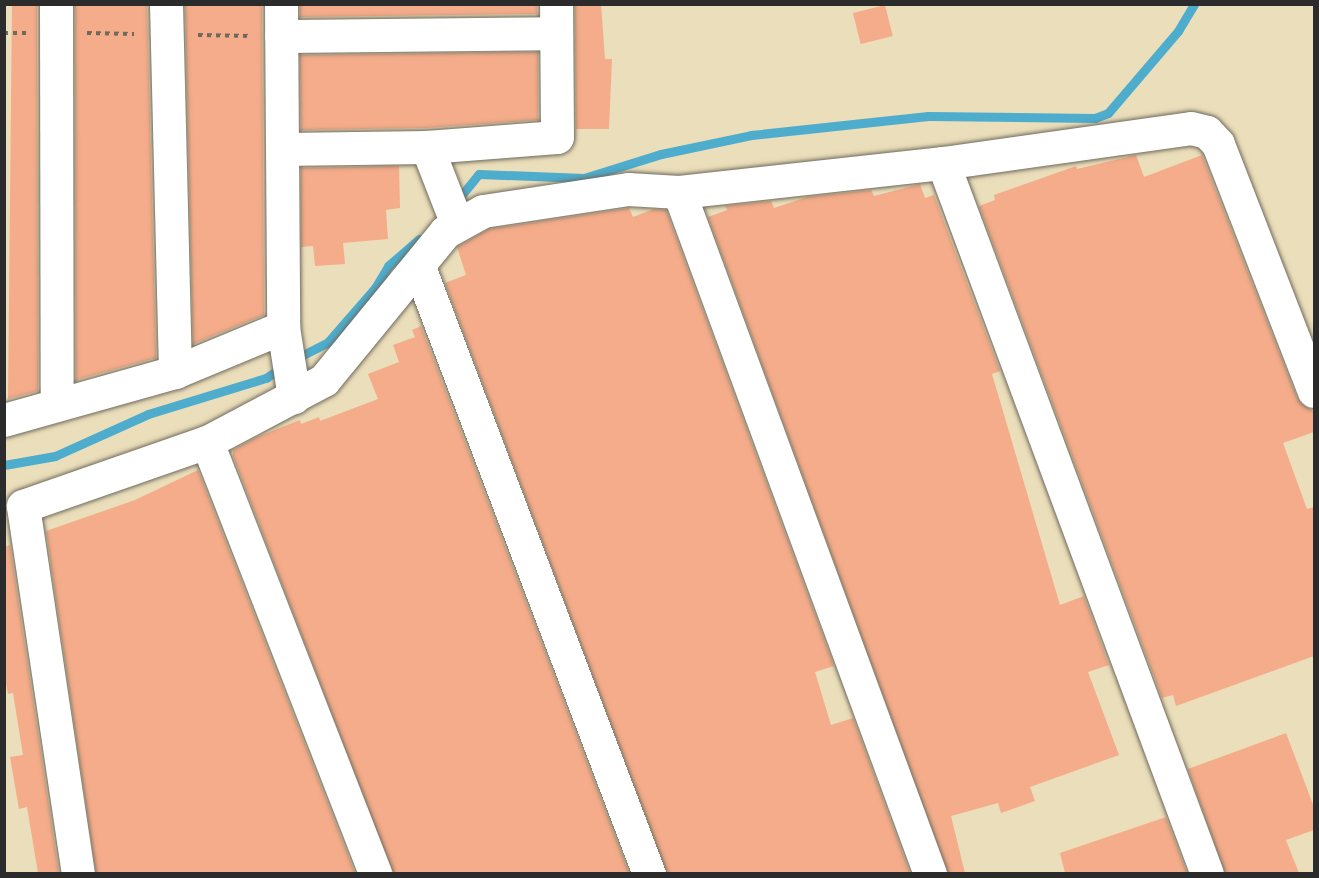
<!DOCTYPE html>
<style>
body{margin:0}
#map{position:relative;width:1319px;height:878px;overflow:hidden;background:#ebdeba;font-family:"EB Garamond",serif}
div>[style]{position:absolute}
.stream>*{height:9px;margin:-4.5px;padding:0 4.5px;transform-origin:4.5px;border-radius:4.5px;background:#4eaccd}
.building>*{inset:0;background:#f4ac8a;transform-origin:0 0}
.path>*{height:4px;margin-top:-2px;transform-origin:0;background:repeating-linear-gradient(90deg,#6e6a5d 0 4.5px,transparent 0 9px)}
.roads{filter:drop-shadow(0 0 2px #6e6a5d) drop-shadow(0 0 2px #6e6a5d)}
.minor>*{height:33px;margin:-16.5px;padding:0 16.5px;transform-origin:16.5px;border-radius:16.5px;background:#fff}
span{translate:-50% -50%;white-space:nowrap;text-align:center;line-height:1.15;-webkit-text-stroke:5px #fcf5e5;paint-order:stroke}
.frame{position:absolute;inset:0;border:6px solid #2b2b2b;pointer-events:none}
</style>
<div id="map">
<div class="stream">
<div style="left:456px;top:202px;width:36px;rotate:-51deg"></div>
<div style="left:479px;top:174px;width:105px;rotate:2.2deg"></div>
<div style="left:584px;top:178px;width:81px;rotate:-17.3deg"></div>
<div style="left:661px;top:154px;width:92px;rotate:-11.9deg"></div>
<div style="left:751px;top:135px;width:178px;rotate:-6.1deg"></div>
<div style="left:928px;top:116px;width:167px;rotate:0.7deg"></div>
<div style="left:1095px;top:118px;width:14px;rotate:-21deg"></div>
<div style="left:1108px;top:113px;width:108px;rotate:-49.5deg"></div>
<div style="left:1178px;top:31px;width:31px;rotate:-59deg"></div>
<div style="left:295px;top:359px;width:37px;rotate:-27deg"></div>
<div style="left:328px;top:342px;width:72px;rotate:-49deg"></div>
<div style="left:375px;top:288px;width:26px;rotate:-59deg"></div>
<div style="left:388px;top:266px;width:41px;rotate:-41.1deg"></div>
<div style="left:4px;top:465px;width:52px;rotate:-10deg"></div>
<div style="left:55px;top:456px;width:102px;rotate:-24.3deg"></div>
<div style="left:148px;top:414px;width:123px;rotate:-17deg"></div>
<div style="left:266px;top:378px;width:21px;rotate:-35deg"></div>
</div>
<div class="building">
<div style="clip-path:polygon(12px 4px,37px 4px,38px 391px,8px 399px)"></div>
<div style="clip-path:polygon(75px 4px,147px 4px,156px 358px,76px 380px)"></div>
<div style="clip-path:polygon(185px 4px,262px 4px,264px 315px,193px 344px)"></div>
<div style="clip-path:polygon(300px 4px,537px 4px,537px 14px,300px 17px)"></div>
<div style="clip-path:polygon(575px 4px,601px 4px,605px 59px,612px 59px,609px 129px,576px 129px)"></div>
<div style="left:885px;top:5px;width:32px;height:33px;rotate:76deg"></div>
<div style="clip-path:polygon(538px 52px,538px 120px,426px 128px,301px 130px,300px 55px)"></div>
<div style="clip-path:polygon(1136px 155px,1144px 177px,1202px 155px,1297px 398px,1314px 412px,1314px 432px,1283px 443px,1307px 509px,1314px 507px,1314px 656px,1176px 706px,1173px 695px,1162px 698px,979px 206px,995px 200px,994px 195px,1076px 166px,1077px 169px)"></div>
<div style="clip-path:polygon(399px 166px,400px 208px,386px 210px,388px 239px,343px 243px,345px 264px,315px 266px,313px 246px,301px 247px,301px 168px)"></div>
<div style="clip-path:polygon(920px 184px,925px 198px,934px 195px,1000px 371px,992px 374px,1060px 605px,1084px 596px,1109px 665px,1088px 672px,1119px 755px,1030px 787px,1035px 801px,1001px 813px,998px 803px,951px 816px,965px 873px,948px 873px,708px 217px,727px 210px,725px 206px,771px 201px,774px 208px,807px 197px,871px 190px,874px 196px)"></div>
<div style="clip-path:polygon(629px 208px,633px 217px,654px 209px,666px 210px,834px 666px,815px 672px,831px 725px,853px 718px,910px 873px,667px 873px,445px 283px,466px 275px,457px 247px,489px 229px)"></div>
<div style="clip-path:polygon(421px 326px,629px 873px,393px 873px,233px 456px,233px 450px,257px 437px,300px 420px,301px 424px,319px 417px,320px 421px,378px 399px,368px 374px,399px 362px,393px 345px,415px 337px,412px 330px)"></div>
<div style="clip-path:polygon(198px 470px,355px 873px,96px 873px,46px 531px,135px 500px)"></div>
<div style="clip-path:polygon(10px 545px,59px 873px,38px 873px,27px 807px,19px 809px,10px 757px,23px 755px,13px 693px,8px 694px,4px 673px,4px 547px)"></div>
<div style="clip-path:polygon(1286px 733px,1314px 807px,1314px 830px,1286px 840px,1299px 873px,1225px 873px,1188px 769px)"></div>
<div style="clip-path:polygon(1166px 817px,1187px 873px,1065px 873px,1060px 853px)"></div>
</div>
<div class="path">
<div style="left:4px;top:33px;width:22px"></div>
<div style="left:87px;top:33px;width:47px;rotate:1.2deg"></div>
<div style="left:198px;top:35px;width:53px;rotate:1.1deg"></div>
</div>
<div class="roads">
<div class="minor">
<div style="left:56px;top:4px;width:400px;rotate:89.9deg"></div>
<div style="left:166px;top:4px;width:368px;rotate:88.6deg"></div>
<div style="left:281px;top:4px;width:323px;rotate:89.6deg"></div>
<div style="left:283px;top:327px;width:71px;rotate:81.1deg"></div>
<div style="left:281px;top:36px;width:275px;rotate:-0.6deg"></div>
<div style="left:427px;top:147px;width:83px;rotate:68.7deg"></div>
<div style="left:283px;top:149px;width:144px;rotate:-0.8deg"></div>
<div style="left:427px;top:147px;width:130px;rotate:-4.4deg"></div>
<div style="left:557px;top:137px;width:133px;rotate:-90.4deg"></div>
<div style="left:943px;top:163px;width:758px;rotate:69.63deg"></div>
<div style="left:679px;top:192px;width:727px;rotate:69.79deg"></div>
<div style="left:419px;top:267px;width:649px;rotate:69.25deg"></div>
<div style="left:4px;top:420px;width:178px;rotate:-15.7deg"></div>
<div style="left:175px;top:372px;width:117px;rotate:-22.6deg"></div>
<div style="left:207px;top:442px;width:464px;rotate:68.7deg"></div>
<div style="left:78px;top:874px;width:372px;rotate:-98.5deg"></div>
<div style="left:23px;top:506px;width:195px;rotate:-19.2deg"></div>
<div style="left:207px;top:442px;width:132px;rotate:-27.9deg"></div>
<div style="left:324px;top:380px;width:191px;rotate:-50.7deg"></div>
<div style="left:445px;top:232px;width:43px;rotate:-28.9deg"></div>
<div style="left:483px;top:211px;width:147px;rotate:-8.6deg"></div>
<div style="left:628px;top:189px;width:51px;rotate:3.4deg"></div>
<div style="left:679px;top:192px;width:266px;rotate:-6.3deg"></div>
<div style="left:943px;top:163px;width:250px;rotate:-8deg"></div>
<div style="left:1191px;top:128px;width:16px;rotate:14deg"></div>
<div style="left:1207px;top:132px;width:16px;rotate:47deg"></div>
<div style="left:1218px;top:144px;width:265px;rotate:68.8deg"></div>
</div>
</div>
<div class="frame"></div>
</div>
